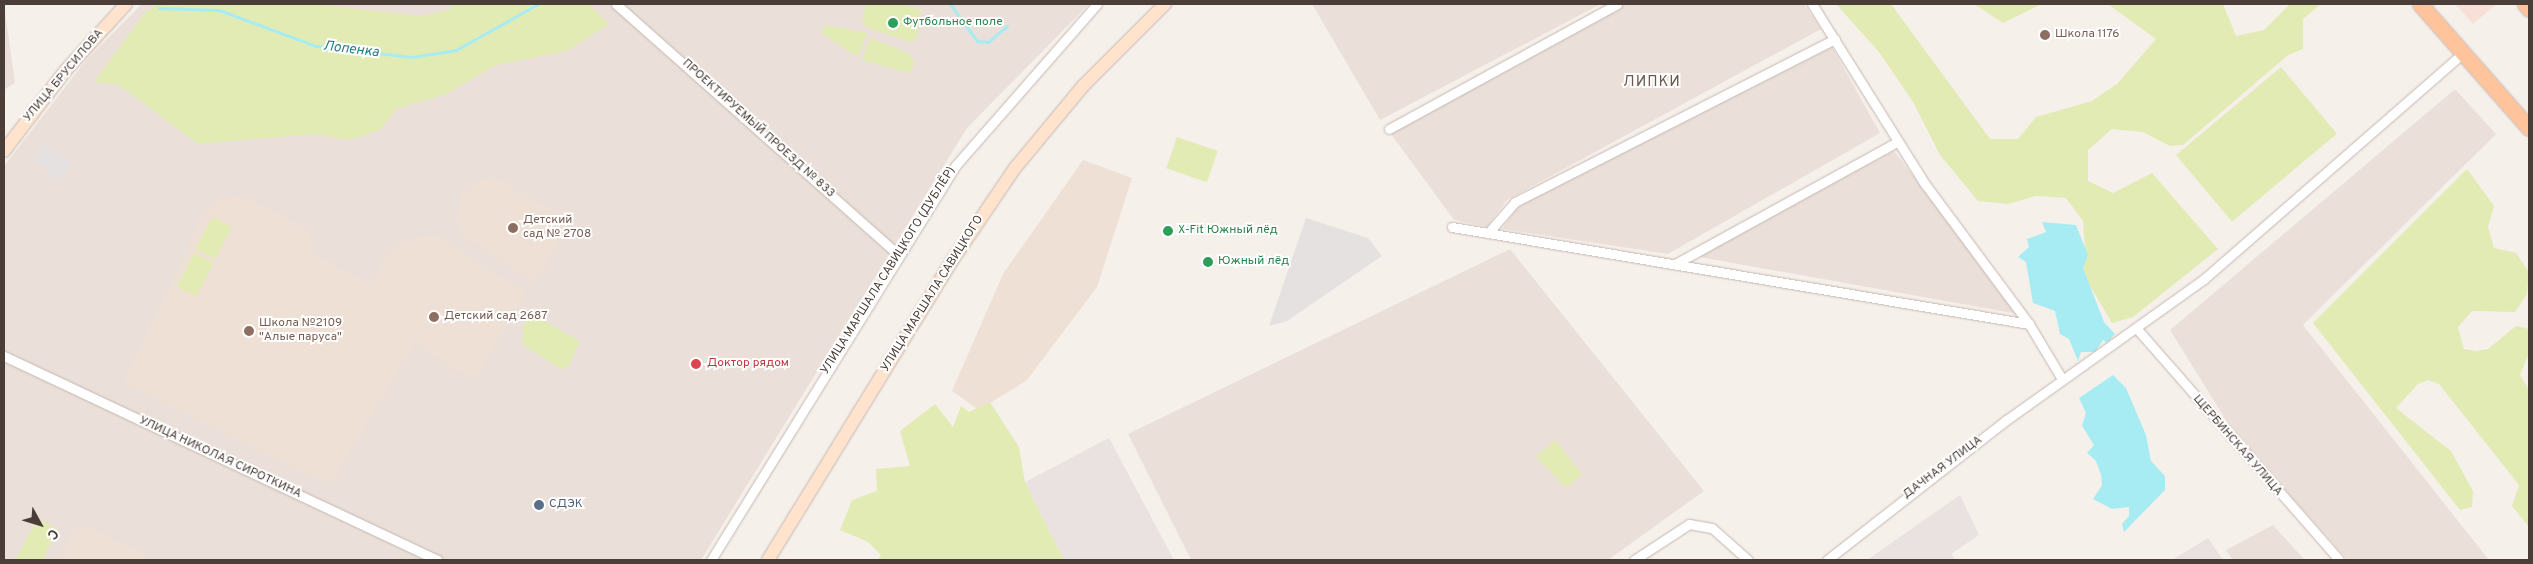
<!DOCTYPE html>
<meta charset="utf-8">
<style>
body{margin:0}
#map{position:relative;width:2533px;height:564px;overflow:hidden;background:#f6f0eb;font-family:Overpass,sans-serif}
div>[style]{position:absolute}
.residential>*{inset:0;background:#eae0d9}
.commercial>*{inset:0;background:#f7e0d7}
.industrial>*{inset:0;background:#e9e2e0}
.education>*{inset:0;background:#efe0d5}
.green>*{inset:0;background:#e3ebb4;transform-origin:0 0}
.parking>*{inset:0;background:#e5e1e0;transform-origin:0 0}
.water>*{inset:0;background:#a7ecf3}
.stream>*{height:3px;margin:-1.5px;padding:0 1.5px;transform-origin:1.5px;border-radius:1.5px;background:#a7ecf3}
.roads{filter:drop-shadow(0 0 1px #c5b7b0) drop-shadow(0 0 1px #c5b7b0)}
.street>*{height:9px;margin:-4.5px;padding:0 4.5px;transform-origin:4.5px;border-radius:4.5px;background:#fff}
.secondary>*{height:12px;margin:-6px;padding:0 6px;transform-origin:6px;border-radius:6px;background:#ffe3cd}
.primary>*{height:15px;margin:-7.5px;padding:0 7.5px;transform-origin:7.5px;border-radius:7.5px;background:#ffc49c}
.dots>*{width:14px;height:14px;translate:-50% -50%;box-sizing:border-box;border:2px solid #fff;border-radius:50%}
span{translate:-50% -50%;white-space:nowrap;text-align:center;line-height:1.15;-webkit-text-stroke:4px #fff;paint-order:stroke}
.leisure-label{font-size:12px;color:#27864d}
.left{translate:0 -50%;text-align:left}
.education-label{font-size:12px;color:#785e54}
.street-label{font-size:12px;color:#4b3e38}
.health-label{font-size:12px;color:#be3a42}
.service-label{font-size:12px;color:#4e5e75}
.water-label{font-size:14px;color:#247e89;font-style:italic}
.quarter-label{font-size:15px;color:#6e584f;letter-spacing:1px}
.frame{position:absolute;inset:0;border:5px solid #4b3e38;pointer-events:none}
.north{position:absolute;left:15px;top:499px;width:50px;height:50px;-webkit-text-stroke:4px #fff;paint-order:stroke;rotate:129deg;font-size:14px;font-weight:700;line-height:20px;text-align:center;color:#4b3e38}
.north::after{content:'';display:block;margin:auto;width:18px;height:22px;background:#4b3e38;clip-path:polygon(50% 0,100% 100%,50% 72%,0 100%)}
</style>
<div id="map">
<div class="residential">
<div style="clip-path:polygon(4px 4px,15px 83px,4px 90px)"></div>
<div style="clip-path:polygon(142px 4px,1089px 4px,967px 128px,701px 560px,4px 560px,4px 166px,87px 59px)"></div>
<div style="clip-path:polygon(1312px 4px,1601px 4px,1380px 120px)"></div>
<div style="clip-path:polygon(1624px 4px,1804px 4px,1821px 29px,1507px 200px,1487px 227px,1454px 220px,1388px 130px)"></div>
<div style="clip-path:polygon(1832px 47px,1880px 133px,1668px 254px,1502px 229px,1519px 205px)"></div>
<div style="clip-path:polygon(2455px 89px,2496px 134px,2303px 325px,2489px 560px,2348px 560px,2234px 433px,2170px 330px)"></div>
<div style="clip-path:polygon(1894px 151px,2018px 314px,1694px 256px)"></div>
<div style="clip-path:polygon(1510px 249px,1704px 491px,1608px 560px,1191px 560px,1128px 434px)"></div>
<div style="clip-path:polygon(2273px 525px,2305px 560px,2233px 560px,2226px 550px)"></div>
</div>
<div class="commercial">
<div style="clip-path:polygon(2455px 4px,2493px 4px,2495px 5px,2473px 24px)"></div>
</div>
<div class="industrial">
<div style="clip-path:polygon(1109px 438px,1174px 560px,1064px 560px,1025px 482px)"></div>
<div style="clip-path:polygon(1960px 495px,1979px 535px,1951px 554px,1956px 560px,1867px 560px)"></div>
<div style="clip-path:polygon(2208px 538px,2223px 560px,2172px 560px)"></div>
</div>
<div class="education">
<div style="clip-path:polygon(1083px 160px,1132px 178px,1097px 287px,1027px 380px,979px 410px,952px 391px,1003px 274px)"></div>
<div style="clip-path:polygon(496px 178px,570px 222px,534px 281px,463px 235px,457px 222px,461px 195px,482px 179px)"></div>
<div style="clip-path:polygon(231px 197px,243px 197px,297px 223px,309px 233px,314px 255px,371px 285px,385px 256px,396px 246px,410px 238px,436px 235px,526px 293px,473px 380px,414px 342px,329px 484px,124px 382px,202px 219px,220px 200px)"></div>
<div style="clip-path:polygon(87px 527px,158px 560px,60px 560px,74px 530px)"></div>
</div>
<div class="green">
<div style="clip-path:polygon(157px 4px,311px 4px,422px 16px,450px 9px,452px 4px,588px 4px,609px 24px,567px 51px,496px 65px,446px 94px,396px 109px,381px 129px,361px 137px,347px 140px,315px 134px,198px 144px,119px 85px,94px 82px,144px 14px)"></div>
<div style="clip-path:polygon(867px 4px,903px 4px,921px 10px,917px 38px,911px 42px,866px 27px,862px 19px)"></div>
<div style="clip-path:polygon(1836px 4px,1891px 4px,1990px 139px,2018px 139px,2036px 117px,2092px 101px,2117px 84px,2156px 39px,2108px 4px,2223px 4px,2236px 36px,2264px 30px,2290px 4px,2321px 4px,2303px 19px,2303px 49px,2288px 55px,2183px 145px,2170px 146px,2143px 132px,2112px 129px,2088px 150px,2088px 181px,2113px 193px,2152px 173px,2218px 249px,2133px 317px,2112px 323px,2077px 264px,2085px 249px,2083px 221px,2066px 198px,2036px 196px,2008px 204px,1978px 201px,1940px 155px,1913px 102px,1879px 52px)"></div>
<div style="clip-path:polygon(1974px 4px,2042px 4px,2003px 23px)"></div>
<div style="clip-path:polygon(825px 25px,867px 33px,858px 57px,822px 34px)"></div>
<div style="clip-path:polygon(870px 38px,908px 53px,915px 63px,909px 73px,862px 60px)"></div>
<div style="left:2281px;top:67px;width:87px;height:137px;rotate:50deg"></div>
<div style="left:1177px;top:137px;width:43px;height:33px;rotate:19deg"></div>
<div style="clip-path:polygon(2467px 169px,2494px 206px,2488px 227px,2494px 248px,2516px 253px,2529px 272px,2527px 294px,2515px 312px,2472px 311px,2458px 327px,2464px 349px,2476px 351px,2488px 349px,2516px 326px,2529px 329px,2529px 353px,2520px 375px,2529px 390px,2529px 527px,2512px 506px,2519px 485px,2439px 384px,2428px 380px,2418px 384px,2396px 408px,2451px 451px,2473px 491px,2472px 507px,2460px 510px,2313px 323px)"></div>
<div style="left:212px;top:217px;width:22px;height:36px;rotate:27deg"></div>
<div style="left:194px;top:253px;width:22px;height:38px;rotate:27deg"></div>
<div style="clip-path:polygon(533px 315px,580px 341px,568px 367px,561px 369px,522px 344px,523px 325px)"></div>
<div style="clip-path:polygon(990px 402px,1019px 447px,1025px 482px,1064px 560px,878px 560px,881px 555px,868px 542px,840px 530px,852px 500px,877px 491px,876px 469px,910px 466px,900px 431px,935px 404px,953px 427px,961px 406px,969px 412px)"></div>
<div style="clip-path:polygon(1555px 440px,1582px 474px,1566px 488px,1536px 457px)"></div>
<div style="clip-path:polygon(38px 518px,57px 529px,43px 560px,15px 560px)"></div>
</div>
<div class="parking">
<div style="left:45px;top:144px;width:34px;height:19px;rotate:37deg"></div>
<div style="clip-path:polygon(1306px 218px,1368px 238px,1382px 256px,1287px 321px,1269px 326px)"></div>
</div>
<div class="water">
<div style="clip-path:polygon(2042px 222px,2076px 225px,2088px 255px,2083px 268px,2104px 322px,2115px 334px,2107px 343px,2103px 340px,2095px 352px,2081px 352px,2078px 361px,2069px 339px,2060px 334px,2055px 311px,2033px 303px,2026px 262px,2018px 257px,2029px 247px,2027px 239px,2046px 232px)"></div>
<div style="clip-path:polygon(2113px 375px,2126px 388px,2146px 435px,2151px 461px,2165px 476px,2165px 490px,2124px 532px,2122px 524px,2129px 516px,2129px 507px,2112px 509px,2093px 499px,2102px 485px,2101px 475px,2096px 461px,2087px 453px,2094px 445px,2082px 426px,2086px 413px,2079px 398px)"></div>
</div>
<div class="stream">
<div style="left:950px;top:4px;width:46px;rotate:53.9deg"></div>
<div style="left:977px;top:41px;width:11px;rotate:5deg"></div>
<div style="left:988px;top:42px;width:25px;rotate:-40deg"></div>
<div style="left:159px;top:8px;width:60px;rotate:1.9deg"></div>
<div style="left:219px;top:10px;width:103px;rotate:20.4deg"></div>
<div style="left:316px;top:46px;width:97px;rotate:6.5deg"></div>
<div style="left:412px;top:57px;width:45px;rotate:-9deg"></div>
<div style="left:456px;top:50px;width:94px;rotate:-29.3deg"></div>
</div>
<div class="roads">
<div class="street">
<div style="left:616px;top:4px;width:377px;rotate:41.6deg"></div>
<div style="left:1812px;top:4px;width:213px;rotate:57.9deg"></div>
<div style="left:1925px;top:184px;width:174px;rotate:53.4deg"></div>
<div style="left:2029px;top:324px;width:64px;rotate:59deg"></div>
<div style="left:1389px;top:129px;width:260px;rotate:-28.7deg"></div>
<div style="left:1452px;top:227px;width:585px;rotate:9.54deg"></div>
<div style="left:1488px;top:233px;width:41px;rotate:-48.9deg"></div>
<div style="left:1515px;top:202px;width:359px;rotate:-27deg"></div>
<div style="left:1675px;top:264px;width:253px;rotate:-28.8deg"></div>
<div style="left:2138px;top:330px;width:305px;rotate:48.8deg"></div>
<div style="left:4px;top:356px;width:479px;rotate:25.2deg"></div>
<div style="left:711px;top:560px;width:465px;rotate:-58.2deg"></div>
<div style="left:956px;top:165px;width:214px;rotate:-48.8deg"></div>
<div style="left:1634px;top:560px;width:66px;rotate:-33.2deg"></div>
<div style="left:1689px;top:524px;width:23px;rotate:10deg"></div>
<div style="left:1712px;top:528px;width:48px;rotate:41.6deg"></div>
<div style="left:1827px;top:560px;width:226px;rotate:-38deg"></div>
<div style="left:2005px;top:421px;width:244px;rotate:-35.5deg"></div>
<div style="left:2204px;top:279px;width:344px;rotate:-41.1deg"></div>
</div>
<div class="secondary">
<div style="left:4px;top:151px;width:102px;rotate:-52.6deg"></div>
<div style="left:66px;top:70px;width:89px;rotate:-47.7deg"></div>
<div style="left:768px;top:560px;width:355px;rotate:-58.4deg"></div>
<div style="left:954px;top:258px;width:109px;rotate:-55.9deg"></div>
<div style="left:1015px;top:168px;width:108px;rotate:-50.3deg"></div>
<div style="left:1084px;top:85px;width:115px;rotate:-45deg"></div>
</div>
<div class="primary">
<div style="left:2420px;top:4px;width:165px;rotate:48.7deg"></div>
<div style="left:2525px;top:4px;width:6px;rotate:51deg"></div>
</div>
</div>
<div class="dots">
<div style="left:893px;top:23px;background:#2e9e5b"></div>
<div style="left:2045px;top:35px;background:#8d6e63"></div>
<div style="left:513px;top:228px;background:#8d6e63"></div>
<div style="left:1168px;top:231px;background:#2e9e5b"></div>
<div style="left:1208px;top:262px;background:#2e9e5b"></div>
<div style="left:434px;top:317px;background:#8d6e63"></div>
<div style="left:249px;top:331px;background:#8d6e63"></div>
<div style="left:696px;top:364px;background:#e0444e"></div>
<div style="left:539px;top:505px;background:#5c6f8a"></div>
</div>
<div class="leisure-label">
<span class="left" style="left:903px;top:23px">Футбольное поле</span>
<span class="left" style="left:1178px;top:231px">X-Fit Южный лёд</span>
<span class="left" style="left:1218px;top:262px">Южный лёд</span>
</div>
<div class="education-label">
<span class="left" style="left:2055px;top:35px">Школа 1176</span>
<span class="left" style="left:523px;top:228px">Детский<br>сад № 2708</span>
<span class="left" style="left:444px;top:317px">Детский сад 2687</span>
<span class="left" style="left:259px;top:331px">Школа №2109<br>"Алые паруса"</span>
</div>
<div class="street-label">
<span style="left:64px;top:76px;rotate:-50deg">УЛИЦА БРУСИЛОВА</span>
<span style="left:758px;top:129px;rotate:42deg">ПРОЕКТИРУЕМЫЙ ПРОЕЗД № 833</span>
<span style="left:889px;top:271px;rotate:-58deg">УЛИЦА МАРШАЛА САВИЦКОГО (ДУБЛЁР)</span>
<span style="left:933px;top:294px;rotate:-58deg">УЛИЦА МАРШАЛА САВИЦКОГО</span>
<span style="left:2237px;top:446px;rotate:49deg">ЩЕРБИНСКАЯ УЛИЦА</span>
<span style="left:220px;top:458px;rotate:25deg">УЛИЦА НИКОЛАЯ СИРОТКИНА</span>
<span style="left:1943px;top:468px;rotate:-37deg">ДАЧНАЯ УЛИЦА</span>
</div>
<div class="health-label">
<span class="left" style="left:707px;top:364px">Доктор рядом</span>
</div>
<div class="service-label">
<span class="left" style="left:549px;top:505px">СДЭК</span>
</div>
<div class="water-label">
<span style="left:351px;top:50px;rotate:7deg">Лопенка</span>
</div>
<div class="quarter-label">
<span style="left:1652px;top:83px">ЛИПКИ</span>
</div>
<div class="frame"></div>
<div class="north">С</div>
</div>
